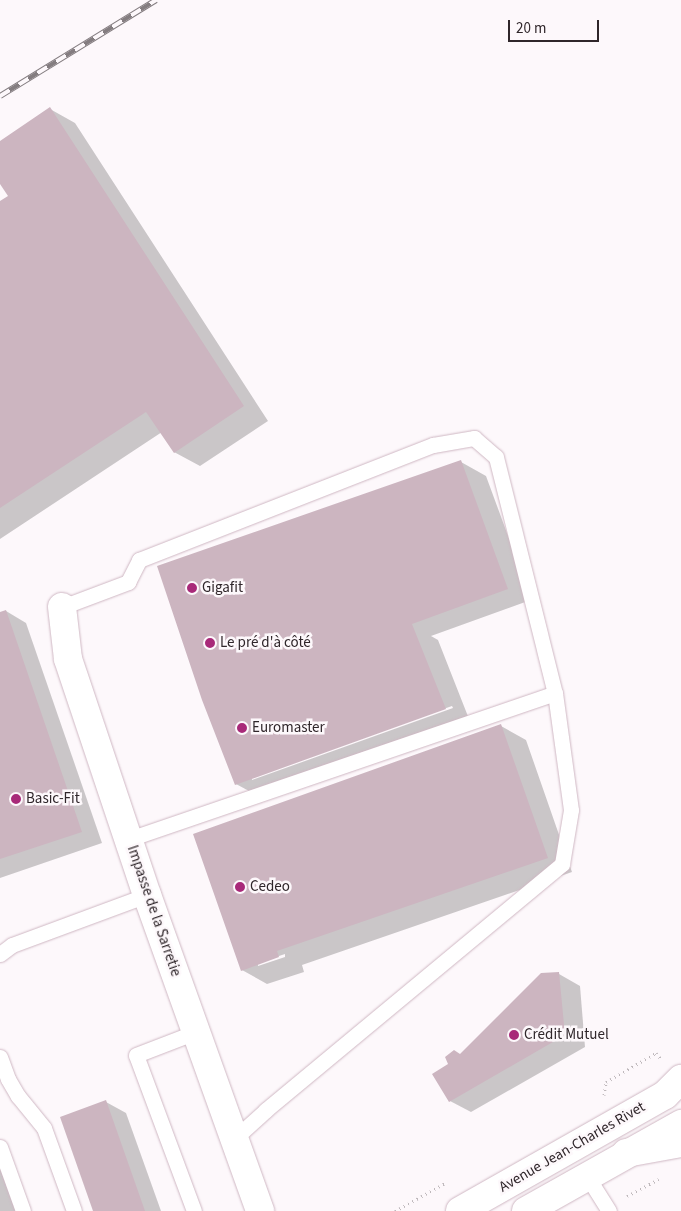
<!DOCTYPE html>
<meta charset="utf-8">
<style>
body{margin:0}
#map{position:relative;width:681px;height:1211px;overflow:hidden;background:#fdf8fb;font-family:"Source Sans 3",sans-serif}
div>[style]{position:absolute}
.shadow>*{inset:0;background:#0003}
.building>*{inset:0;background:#ccb5c0}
.path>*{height:3px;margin-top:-1.5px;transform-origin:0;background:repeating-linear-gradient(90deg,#bfb9bc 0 1px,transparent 0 5px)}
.roads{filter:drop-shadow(0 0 1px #cfb7c3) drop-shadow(0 0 1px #cfb7c3)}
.lane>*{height:15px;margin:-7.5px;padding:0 7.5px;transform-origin:7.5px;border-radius:7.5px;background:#fff}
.street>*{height:28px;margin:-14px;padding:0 14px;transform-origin:14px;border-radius:14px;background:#fff}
.primary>*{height:28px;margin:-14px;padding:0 14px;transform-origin:14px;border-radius:14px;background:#fff}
.highway>*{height:28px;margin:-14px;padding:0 14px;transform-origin:14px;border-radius:14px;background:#fff}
.rail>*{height:5.5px;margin-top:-2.75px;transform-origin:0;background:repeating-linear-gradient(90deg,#fdf8fb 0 11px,#847d80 0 22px);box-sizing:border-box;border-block:1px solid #847d80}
.dots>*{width:14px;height:14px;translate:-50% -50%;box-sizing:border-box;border:2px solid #fdf8fb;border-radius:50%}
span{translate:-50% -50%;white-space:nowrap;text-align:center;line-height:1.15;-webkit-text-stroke:5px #fdf8fb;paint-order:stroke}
.poi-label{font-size:15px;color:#2f262a}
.left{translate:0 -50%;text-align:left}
.street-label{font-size:15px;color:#2f262a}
.scale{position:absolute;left:508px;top:20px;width:91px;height:22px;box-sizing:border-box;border:2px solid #2f262a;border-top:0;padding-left:6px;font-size:15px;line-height:18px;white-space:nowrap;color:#2f262a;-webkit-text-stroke:4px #fdf8fb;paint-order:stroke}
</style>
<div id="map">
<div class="shadow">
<div style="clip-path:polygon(50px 109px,75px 123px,268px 421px,200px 466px,174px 452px,162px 432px,0 539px,0 202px,9px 196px,0 181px,0 142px)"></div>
<div style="clip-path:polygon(evenodd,461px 462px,486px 476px,528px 590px,528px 601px,431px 636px,438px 640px,471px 724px,262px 798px,236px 784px,461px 462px,452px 706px,453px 708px,252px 780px,252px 777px,452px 706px)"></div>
<div style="clip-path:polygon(6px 611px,26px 623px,102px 843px,0 878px,0 613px)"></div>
<div style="clip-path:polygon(evenodd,501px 726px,526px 740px,572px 872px,302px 965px,304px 972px,267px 984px,242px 970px,501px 726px,285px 954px,285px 957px,258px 966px,258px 963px,285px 954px)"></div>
<div style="clip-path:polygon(559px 974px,580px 986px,585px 1047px,471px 1112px,450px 1101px,450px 1064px)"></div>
<div style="clip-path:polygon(106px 1102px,126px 1113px,161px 1211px,94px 1211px)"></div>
<div style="clip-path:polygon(0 1147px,22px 1211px,0 1211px)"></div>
</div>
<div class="building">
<div style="clip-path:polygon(50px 107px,244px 406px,174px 453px,146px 412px,0 508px,0 201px,8px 196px,0 184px,0 141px)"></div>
<div style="clip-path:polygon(461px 460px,508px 589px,412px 624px,446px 709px,235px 785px,202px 700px,157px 566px)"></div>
<div style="clip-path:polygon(6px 610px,82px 832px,0 859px,0 612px)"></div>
<div style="clip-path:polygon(501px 724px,548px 858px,277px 951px,279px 957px,241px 971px,193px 834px)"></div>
<div style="clip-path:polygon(559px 972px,565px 1035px,449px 1102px,432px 1074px,448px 1064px,445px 1057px,454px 1050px,460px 1054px,541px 973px)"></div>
<div style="clip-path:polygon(106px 1100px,145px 1211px,93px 1211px,60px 1117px)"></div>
</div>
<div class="path">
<div style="left:604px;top:1095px;width:13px;rotate:-81deg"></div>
<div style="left:606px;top:1082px;width:58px;rotate:-30.1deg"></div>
<div style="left:656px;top:1053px;width:8px;rotate:50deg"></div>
<div style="left:627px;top:1196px;width:36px;rotate:-28deg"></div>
<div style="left:395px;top:1211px;width:57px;rotate:-29.2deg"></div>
</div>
<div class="roads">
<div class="lane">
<div style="left:62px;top:607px;width:71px;rotate:-20.7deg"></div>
<div style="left:128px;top:582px;width:25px;rotate:-63deg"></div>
<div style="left:139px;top:560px;width:316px;rotate:-21.4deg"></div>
<div style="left:433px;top:445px;width:42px;rotate:-9.7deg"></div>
<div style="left:474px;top:438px;width:29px;rotate:41deg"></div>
<div style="left:496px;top:457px;width:243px;rotate:76deg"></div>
<div style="left:555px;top:693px;width:118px;rotate:82.2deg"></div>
<div style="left:571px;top:810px;width:55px;rotate:99.5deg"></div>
<div style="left:562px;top:864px;width:385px;rotate:140.3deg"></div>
<div style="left:266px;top:1110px;width:43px;rotate:137.8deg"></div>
<div style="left:129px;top:839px;width:450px;rotate:-18.9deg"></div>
<div style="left:0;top:954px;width:15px;rotate:-37deg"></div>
<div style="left:12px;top:945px;width:144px;rotate:-20.3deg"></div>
<div style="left:0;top:1057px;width:23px;rotate:70deg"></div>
<div style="left:8px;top:1079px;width:20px;rotate:60deg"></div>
<div style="left:18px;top:1096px;width:41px;rotate:50.9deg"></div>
<div style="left:44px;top:1128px;width:88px;rotate:70.1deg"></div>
<div style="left:0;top:1147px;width:68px;rotate:70.2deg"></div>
<div style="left:587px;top:1176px;width:41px;rotate:57.8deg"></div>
<div style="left:194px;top:1211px;width:166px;rotate:-110.4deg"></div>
<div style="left:136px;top:1055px;width:64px;rotate:-21deg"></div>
</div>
<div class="street">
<div style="left:62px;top:607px;width:52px;rotate:83.4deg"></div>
<div style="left:68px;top:659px;width:249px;rotate:71.5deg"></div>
<div style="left:147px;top:895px;width:336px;rotate:70.3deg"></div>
</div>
<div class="primary">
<div style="left:460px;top:1211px;width:236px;rotate:-29.5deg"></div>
<div style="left:665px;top:1095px;width:23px;rotate:-45deg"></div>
<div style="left:526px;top:1211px;width:178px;rotate:-29.3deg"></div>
</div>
<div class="highway">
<div style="left:626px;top:1153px;width:56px;rotate:-10.3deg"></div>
</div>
</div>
<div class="rail">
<div style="left:0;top:96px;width:183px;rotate:-31.6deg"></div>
</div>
<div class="dots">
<div style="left:192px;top:588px;background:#a82979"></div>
<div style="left:210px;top:643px;background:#a82979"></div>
<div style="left:242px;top:728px;background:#a82979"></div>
<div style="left:16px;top:799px;background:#a82979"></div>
<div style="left:240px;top:887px;background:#a82979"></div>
<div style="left:514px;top:1035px;background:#a82979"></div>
</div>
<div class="poi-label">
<span class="left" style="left:202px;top:588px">Gigafit</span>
<span class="left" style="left:220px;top:643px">Le pré d'à côté</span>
<span class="left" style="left:252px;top:728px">Euromaster</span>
<span class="left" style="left:26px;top:799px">Basic-Fit</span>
<span class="left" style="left:250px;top:887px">Cedeo</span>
<span class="left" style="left:524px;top:1035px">Crédit Mutuel</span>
</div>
<div class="street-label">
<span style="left:154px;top:911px;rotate:71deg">Impasse de la Sarretie</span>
<span style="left:572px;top:1147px;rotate:-30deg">Avenue Jean-Charles Rivet</span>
</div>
<div class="scale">20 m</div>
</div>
